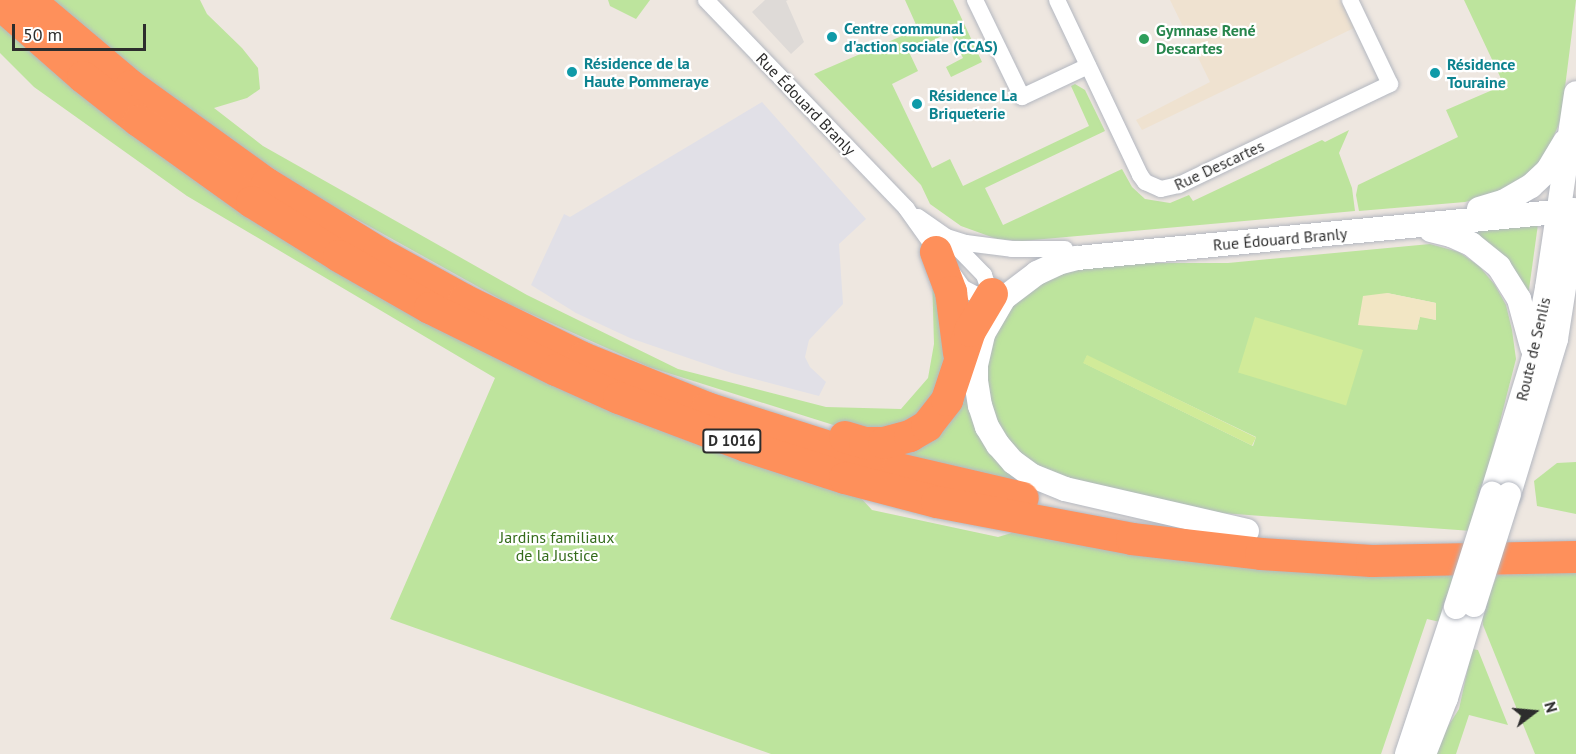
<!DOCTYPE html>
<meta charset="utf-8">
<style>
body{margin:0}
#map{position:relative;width:1576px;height:754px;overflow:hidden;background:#eee7e0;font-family:"PT Sans",sans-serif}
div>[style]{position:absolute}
.industrial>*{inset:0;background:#e1e0e7}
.education>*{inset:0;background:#efe2d0}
.green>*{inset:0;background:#bde49d}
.sand>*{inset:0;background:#f2e6c4}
.pitch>*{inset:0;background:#d1eb99;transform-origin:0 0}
.plaza>*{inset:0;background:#dedad7}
.roads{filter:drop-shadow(0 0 2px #b3b7c0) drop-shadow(0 0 2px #b3b7c0)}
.street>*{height:16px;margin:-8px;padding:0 8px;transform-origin:8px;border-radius:8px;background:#fff}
.secondary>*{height:24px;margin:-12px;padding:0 12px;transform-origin:12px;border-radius:12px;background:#fff}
.highway>*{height:32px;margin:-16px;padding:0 16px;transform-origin:16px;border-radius:16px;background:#fe905b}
.bridges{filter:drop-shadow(0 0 2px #b3b7c0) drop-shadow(0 0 2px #b3b7c0)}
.secondary-bridge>*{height:24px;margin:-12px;padding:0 12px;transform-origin:12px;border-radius:12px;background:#fff}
.dots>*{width:16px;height:16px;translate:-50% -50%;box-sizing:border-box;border:3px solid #fff;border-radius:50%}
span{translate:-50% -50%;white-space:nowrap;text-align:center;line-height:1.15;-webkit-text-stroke:4.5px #fff;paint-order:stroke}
.shield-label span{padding:2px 4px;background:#fff;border:2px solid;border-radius:4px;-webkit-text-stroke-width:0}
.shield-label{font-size:15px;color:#2d2d2d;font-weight:700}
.culture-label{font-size:16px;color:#0d838f;font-weight:700}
.left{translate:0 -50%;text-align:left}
.leisure-label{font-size:16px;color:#27864d;font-weight:700}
.street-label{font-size:16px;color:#2d2d2d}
.park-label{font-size:16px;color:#346c1b}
.north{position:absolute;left:1504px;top:682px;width:60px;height:60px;-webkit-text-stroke:4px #fff;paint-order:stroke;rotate:74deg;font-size:16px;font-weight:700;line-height:24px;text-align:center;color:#2d2d2d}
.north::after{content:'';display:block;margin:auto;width:21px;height:27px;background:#2d2d2d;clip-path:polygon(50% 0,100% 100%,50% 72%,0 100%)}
.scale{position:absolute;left:12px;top:24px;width:134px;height:27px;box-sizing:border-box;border:3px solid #2d2d2d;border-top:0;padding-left:8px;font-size:18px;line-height:21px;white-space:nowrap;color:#2d2d2d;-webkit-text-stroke:4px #fff;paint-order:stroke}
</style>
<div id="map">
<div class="industrial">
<div style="clip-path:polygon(762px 102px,866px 219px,839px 244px,843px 304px,809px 340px,805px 357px,810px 367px,826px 382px,819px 396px,732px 373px,630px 338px,576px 313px,531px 285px,564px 214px,570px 217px)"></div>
</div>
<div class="education">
<div style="clip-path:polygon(1170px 0,1340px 0,1354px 28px,1142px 130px,1136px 120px,1210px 82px)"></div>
</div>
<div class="green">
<div style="clip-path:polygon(45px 0,200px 0,207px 14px,242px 48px,258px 68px,260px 89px,247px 98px,214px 108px,263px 146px,527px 295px,678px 369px,826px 407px,901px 409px,928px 378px,934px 344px,932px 273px,949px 380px,922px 419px,862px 434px,649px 367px,511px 305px,313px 195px,209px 126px,110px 55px)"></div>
<div style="clip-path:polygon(608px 0,650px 0,636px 19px,610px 6px)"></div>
<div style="clip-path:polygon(905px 0,953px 0,982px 62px,951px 77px,946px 67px,963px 58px,950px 32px,909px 52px,918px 71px,892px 84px,932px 168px,950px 159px,963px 186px,1089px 126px,1071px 86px,1075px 84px,1085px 90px,1105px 131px,985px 188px,1003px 225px,1122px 169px,1132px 187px,1145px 199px,1170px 203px,1189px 195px,1193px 201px,1322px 140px,1325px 142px,1349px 130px,1339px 153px,1352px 188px,1355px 211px,1022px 241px,997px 239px,961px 226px,930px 204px,921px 185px,814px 74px,918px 29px)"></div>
<div style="clip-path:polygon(1464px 0,1576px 0,1561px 119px,1548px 150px,1538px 164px,1515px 185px,1485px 197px,1465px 202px,1359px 211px,1356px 195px,1358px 185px,1458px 137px,1446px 110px,1504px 85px)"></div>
<div style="clip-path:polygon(0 18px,40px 55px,860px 497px,872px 510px,998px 537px,1021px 530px,1456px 570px,1440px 622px,1427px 619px,1381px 754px,771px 754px,390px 619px,495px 378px,187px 196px,34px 87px,0 53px)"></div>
<div style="clip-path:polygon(1538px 224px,1527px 304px,1455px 231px)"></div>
<div style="clip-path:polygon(evenodd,1430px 244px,1459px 252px,1479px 266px,1495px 285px,1506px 305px,1512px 330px,1516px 359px,1472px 531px,1221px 513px,1047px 474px,1006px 442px,987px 410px,983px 379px,1001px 314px,1056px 269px,1124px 263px,1228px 263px,1430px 244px,1387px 293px,1436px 303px,1436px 320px,1420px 316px,1417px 330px,1387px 293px,1430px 244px,1087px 356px,1256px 437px,1253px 446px,1084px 363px,1087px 356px)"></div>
<div style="clip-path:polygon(968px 391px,1040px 489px,887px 450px)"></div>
<div style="clip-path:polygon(1576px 462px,1576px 514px,1537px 506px,1534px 481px,1557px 463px)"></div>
<div style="clip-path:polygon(1576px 572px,1576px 754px,1535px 754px,1483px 625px,1482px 614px,1497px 575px)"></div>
<div style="clip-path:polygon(1472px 649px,1478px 650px,1508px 725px,1469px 715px,1456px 754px,1436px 754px,1445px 731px,1459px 709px)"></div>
</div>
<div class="sand">
<div style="clip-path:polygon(1387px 293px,1436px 303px,1436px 320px,1420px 317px,1417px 330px,1358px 325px,1363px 296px)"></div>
</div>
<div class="pitch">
<div style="left:1255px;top:317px;width:113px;height:58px;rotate:17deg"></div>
<div style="left:1087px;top:355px;width:188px;height:9px;rotate:26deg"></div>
</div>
<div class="plaza">
<div style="clip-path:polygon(765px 0,788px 0,786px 1px,804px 42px,791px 54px,752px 12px)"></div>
</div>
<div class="roads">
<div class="street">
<div style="left:706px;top:0;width:289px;rotate:46.1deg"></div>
<div style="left:906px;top:208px;width:98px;rotate:54.5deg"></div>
<div style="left:963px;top:288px;width:16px;rotate:27deg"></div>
<div style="left:977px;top:295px;width:19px;rotate:-6deg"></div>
<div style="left:975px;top:0;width:108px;rotate:64.1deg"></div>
<div style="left:1022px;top:97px;width:73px;rotate:-25.2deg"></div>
<div style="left:1057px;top:0;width:194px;rotate:64.6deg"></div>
<div style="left:1140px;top:175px;width:9px;rotate:54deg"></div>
<div style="left:1145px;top:182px;width:17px;rotate:24deg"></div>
<div style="left:1161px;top:189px;width:18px;rotate:-13deg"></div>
<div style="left:1179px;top:185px;width:234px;rotate:-25.6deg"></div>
<div style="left:1390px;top:84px;width:93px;rotate:-115.5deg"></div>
<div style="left:918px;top:217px;width:35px;rotate:35deg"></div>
<div style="left:947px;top:237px;width:20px;rotate:18deg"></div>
<div style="left:966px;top:243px;width:46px;rotate:7.4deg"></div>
<div style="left:1012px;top:249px;width:53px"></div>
<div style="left:950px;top:240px;width:49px;rotate:45.8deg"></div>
<div style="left:984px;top:275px;width:28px;rotate:71deg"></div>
</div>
<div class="secondary">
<div style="left:1479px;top:209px;width:27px;rotate:-17deg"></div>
<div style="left:1505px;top:201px;width:30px;rotate:-30deg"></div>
<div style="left:1531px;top:186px;width:23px;rotate:-43deg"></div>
<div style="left:1548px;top:170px;width:33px;rotate:-59deg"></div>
<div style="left:1431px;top:230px;width:21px;rotate:14deg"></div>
<div style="left:1451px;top:235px;width:22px;rotate:24deg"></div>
<div style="left:1471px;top:244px;width:36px;rotate:39deg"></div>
<div style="left:1499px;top:267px;width:38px;rotate:58deg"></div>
<div style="left:1519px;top:299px;width:50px;rotate:74.8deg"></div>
<div style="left:1492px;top:494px;width:139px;rotate:-72.9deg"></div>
<div style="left:1533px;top:361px;width:74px;rotate:-79.1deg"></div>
<div style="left:1547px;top:288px;width:197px;rotate:-81.5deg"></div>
<div style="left:1509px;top:494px;width:162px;rotate:-73.1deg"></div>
<div style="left:1556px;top:339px;width:129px;rotate:-81.1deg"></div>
<div style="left:1247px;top:531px;width:187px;rotate:-167deg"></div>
<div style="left:1065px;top:489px;width:37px;rotate:-158deg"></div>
<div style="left:1031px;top:475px;width:22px;rotate:-144deg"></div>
<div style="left:1013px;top:462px;width:23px;rotate:-131deg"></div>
<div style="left:998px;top:445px;width:21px;rotate:-121deg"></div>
<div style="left:987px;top:427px;width:22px;rotate:-108deg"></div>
<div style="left:980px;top:406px;width:24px;rotate:-99deg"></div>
<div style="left:976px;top:382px;width:17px;rotate:-90deg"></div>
<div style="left:976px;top:365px;width:32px;rotate:-77deg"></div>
<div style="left:983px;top:334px;width:42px;rotate:-59.7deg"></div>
<div style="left:1004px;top:298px;width:41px;rotate:-37.1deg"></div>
<div style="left:1037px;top:273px;width:23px;rotate:-25deg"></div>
<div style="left:1058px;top:263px;width:20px;rotate:-15deg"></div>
<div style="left:1077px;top:258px;width:501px;rotate:-5.49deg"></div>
<div style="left:1407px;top:754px;width:155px;rotate:-71.6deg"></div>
<div style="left:1424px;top:754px;width:60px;rotate:-68.6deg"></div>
<div style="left:1446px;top:698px;width:97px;rotate:-73.2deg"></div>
</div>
<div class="highway">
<div style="left:29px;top:0;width:133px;rotate:40.1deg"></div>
<div style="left:131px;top:86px;width:168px;rotate:35.8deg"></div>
<div style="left:267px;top:184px;width:132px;rotate:31.6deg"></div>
<div style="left:379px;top:253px;width:97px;rotate:28.9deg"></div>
<div style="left:464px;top:300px;width:132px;rotate:26deg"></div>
<div style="left:583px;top:358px;width:134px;rotate:22deg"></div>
<div style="left:707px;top:408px;width:201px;rotate:17.7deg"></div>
<div style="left:898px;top:469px;width:128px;rotate:13.1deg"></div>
<div style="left:0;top:4px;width:111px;rotate:41.3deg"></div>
<div style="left:83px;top:77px;width:71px;rotate:38.2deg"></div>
<div style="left:139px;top:121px;width:139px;rotate:35.6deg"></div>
<div style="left:252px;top:202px;width:102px;rotate:31.8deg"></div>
<div style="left:339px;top:256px;width:105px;rotate:29.7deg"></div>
<div style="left:430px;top:308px;width:140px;rotate:26.2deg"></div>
<div style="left:556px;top:370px;width:69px;rotate:24deg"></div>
<div style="left:619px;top:398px;width:136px;rotate:20.7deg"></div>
<div style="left:746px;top:446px;width:104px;rotate:17.9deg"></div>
<div style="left:845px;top:478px;width:95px;rotate:14.6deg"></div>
<div style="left:937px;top:502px;width:198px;rotate:10.7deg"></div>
<div style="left:1132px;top:539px;width:130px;rotate:6.6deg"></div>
<div style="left:1261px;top:554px;width:111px;rotate:3.6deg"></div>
<div style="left:1372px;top:561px;width:204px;rotate:-1.1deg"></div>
<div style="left:936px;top:252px;width:43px;rotate:69.4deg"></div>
<div style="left:951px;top:292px;width:62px;rotate:82.5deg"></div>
<div style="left:845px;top:437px;width:21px;rotate:17deg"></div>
<div style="left:865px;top:443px;width:19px"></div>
<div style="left:884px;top:443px;width:27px;rotate:-15deg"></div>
<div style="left:910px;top:436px;width:20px;rotate:-30deg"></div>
<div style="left:927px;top:426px;width:33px;rotate:-52deg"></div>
<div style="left:947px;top:400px;width:73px;rotate:-71.6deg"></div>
<div style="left:970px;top:331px;width:43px;rotate:-59.3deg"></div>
</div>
</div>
<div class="bridges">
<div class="secondary-bridge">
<div style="left:1474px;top:605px;width:116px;rotate:-72.5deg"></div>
<div style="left:1456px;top:607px;width:119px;rotate:-72.3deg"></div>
</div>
</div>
<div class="dots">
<div style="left:832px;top:37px;background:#0f9aa8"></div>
<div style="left:1144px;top:39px;background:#2e9e5b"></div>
<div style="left:572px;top:72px;background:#0f9aa8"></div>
<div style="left:1435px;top:73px;background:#0f9aa8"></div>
<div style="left:917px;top:104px;background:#0f9aa8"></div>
</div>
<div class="shield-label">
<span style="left:732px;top:441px">D 1016</span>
</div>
<div class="culture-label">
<span class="left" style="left:844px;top:37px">Centre communal<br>d'action sociale (CCAS)</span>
<span class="left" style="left:584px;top:72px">Résidence de la<br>Haute Pommeraye</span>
<span class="left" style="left:1447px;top:73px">Résidence<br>Touraine</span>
<span class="left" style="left:929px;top:104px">Résidence La<br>Briqueterie</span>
</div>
<div class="leisure-label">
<span class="left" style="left:1156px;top:39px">Gymnase René<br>Descartes</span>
</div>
<div class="street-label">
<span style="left:806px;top:104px;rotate:46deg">Rue Édouard Branly</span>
<span style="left:1219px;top:165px;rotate:-25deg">Rue Descartes</span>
<span style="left:1280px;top:239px;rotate:-5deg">Rue Édouard Branly</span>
<span style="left:1533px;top:349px;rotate:-77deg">Route de Senlis</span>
</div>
<div class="park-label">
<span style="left:557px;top:546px">Jardins familiaux<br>de la Justice</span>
</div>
<div class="north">N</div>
<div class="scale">50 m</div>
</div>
